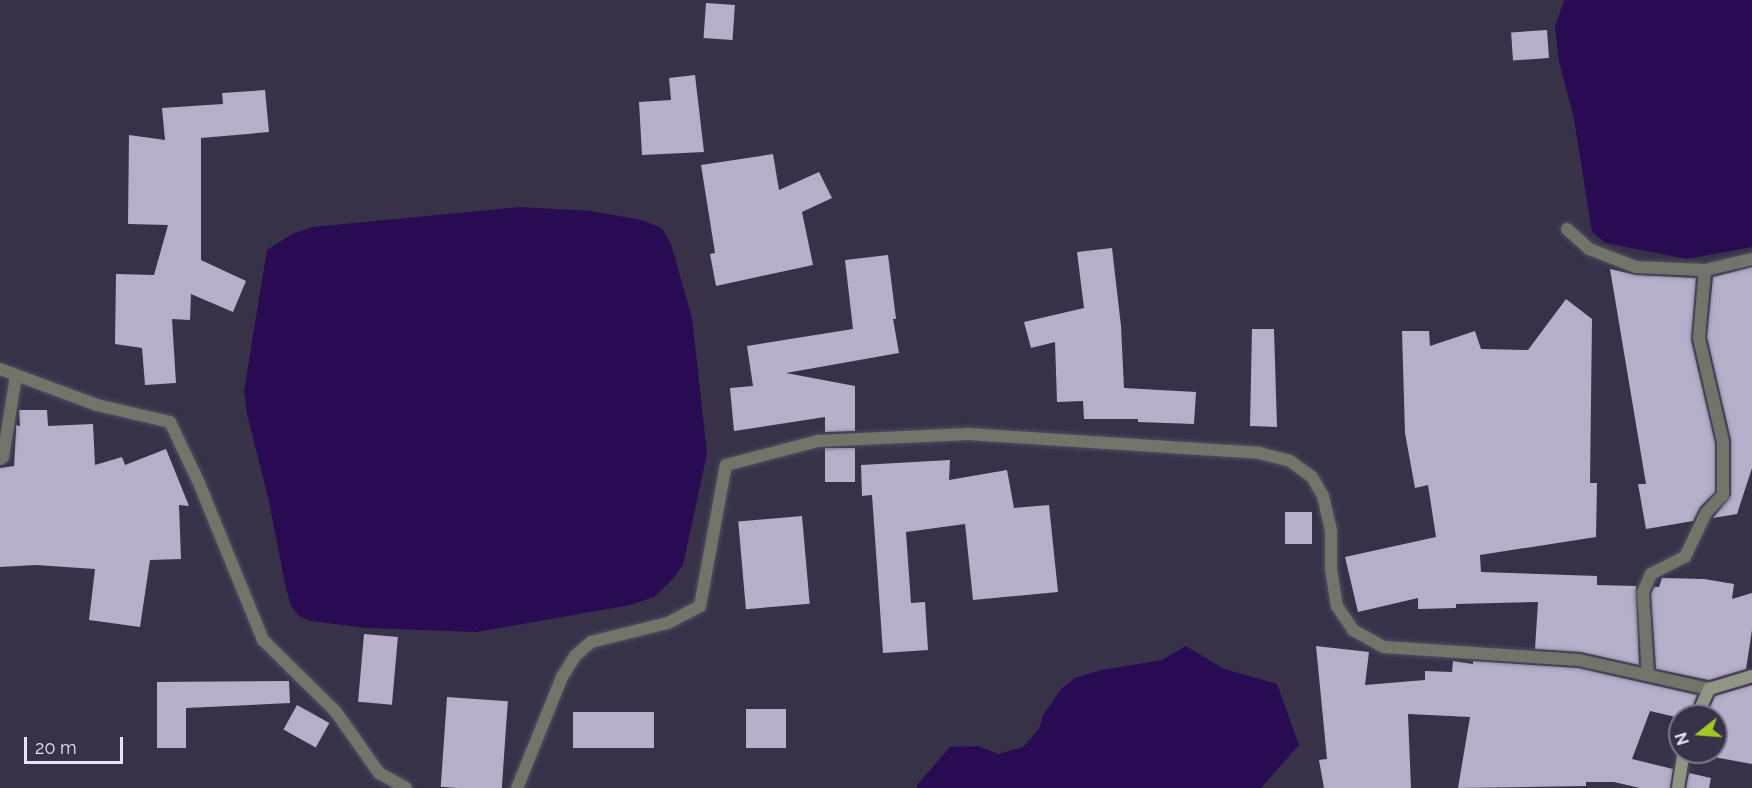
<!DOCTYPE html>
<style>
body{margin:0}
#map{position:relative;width:1752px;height:788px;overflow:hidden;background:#373248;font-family:Raleway,sans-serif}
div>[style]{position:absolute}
.water>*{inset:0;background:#280b52}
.building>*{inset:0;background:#b5afca;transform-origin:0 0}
.roads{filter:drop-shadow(0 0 2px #534e63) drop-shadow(0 0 2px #534e63)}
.lane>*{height:12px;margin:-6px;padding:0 6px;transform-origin:6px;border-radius:6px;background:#707469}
.street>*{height:12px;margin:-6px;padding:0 6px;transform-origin:6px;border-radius:6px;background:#707469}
.secondary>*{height:12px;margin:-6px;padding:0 6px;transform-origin:6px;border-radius:6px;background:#909685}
span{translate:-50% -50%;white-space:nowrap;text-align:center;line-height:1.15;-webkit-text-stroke:6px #373248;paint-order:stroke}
.north{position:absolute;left:1668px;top:704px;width:60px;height:60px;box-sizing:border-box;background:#373248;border:2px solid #7d798c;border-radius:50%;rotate:253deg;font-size:16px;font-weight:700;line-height:24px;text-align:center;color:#e7e4f2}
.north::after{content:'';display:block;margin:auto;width:21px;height:27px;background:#a4c825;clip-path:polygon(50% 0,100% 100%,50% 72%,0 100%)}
.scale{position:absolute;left:24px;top:737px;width:99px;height:27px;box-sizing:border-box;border:3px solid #e7e4f2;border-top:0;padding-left:8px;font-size:18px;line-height:21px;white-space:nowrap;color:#e7e4f2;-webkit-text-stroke:4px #373248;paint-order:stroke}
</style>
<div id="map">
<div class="water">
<div style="clip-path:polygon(1564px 0,1752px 0,1752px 247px,1687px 259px,1606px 243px,1592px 232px,1574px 119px,1559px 61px,1555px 27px)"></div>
<div style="clip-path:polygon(520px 207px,590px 211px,642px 220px,662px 228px,671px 244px,692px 318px,707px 454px,683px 565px,671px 581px,654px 597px,630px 605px,476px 632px,367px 628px,311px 621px,299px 616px,291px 606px,286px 588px,268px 497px,247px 414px,244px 391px,267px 250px,292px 234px,313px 227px)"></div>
<div style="clip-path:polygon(1186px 646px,1224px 669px,1277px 684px,1299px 745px,1261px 788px,917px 788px,917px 785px,950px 747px,978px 746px,998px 754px,1023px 747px,1039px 729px,1043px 715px,1061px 689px,1075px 678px,1101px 670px,1162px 660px)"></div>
</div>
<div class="building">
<div style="left:706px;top:3px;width:29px;height:35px;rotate:4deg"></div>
<div style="left:1547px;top:30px;width:28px;height:36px;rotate:86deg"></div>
<div style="clip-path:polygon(695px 75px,704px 152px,642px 155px,639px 102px,671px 100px,669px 78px)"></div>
<div style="clip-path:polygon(265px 90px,269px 132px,201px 138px,201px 260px,246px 281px,233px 312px,191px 294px,190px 320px,172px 319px,176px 383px,145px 385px,142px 348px,115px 344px,116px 274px,154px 275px,168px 225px,128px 224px,129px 135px,165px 140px,162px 108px,223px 104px,222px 93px)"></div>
<div style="clip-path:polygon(773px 154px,779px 190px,819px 172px,832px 198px,802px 212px,813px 265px,716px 286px,710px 254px,715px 253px,701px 165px)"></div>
<div style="clip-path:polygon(1112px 248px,1121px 326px,1124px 388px,1196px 392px,1194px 424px,1138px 422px,1138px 419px,1084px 419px,1083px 401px,1057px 402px,1055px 342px,1031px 348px,1024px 322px,1084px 308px,1077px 252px)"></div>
<div style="clip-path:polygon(888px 255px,896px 319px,893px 319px,899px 353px,786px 373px,855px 386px,855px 431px,825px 432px,825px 417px,734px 431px,730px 388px,753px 386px,747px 346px,853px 329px,845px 260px)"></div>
<div style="clip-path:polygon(1752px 267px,1752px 468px,1737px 514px,1713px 518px,1731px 495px,1731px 440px,1707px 337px,1713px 277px)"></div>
<div style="clip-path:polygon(1610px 269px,1636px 275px,1696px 278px,1691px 340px,1715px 443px,1715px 492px,1700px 507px,1693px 521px,1646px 529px,1638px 484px,1646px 484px)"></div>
<div style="clip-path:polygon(1566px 299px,1592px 319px,1590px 483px,1597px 483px,1596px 537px,1480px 555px,1481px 572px,1597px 576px,1597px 585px,1636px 586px,1639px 665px,1581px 652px,1535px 649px,1538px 602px,1456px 604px,1456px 608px,1418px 609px,1418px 598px,1358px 612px,1345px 557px,1436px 537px,1428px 485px,1415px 488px,1405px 433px,1402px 331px,1429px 331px,1430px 346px,1475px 331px,1481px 349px,1528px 350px)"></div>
<div style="clip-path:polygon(1252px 329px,1274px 329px,1277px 427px,1250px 426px)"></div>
<div style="clip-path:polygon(19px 410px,47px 410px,48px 426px,93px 424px,95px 465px,122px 457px,125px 465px,166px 449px,189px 506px,179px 505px,181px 559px,150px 560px,140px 627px,89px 620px,95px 569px,36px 565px,0 567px,0 468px,14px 466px,16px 431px,16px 425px,20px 426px)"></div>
<div style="left:855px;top:448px;width:34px;height:30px;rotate:90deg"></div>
<div style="clip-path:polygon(950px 460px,949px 480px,1007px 470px,1014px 508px,1049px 505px,1058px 592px,973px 600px,965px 524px,906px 532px,911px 603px,925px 602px,928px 650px,883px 653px,872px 495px,862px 496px,861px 465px)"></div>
<div style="left:1285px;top:512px;width:27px;height:32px"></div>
<div style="left:802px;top:516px;width:88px;height:64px;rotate:85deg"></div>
<div style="clip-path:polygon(1662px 578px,1704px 579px,1734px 584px,1732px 599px,1752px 593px,1752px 630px,1746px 669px,1709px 680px,1656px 669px,1651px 594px,1654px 587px,1659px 587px)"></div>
<div style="left:364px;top:634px;width:34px;height:68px;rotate:5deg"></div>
<div style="clip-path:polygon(1316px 646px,1369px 652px,1365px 685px,1425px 680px,1425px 671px,1452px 672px,1453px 661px,1473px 664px,1473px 661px,1578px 668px,1697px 695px,1689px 716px,1680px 718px,1650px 711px,1632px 759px,1673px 769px,1670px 788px,1640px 788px,1614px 782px,1586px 782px,1586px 786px,1458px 788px,1470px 717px,1408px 714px,1411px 788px,1324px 788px,1319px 760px,1327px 759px)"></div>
<div style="clip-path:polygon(289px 681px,290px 703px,186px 708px,186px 748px,157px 748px,157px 682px)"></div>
<div style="clip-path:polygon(1752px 685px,1752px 764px,1714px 757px,1720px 727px,1716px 726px,1716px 716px,1706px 716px,1715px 696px)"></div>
<div style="left:447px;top:697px;width:61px;height:90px;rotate:4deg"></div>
<div style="left:297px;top:705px;width:37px;height:28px;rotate:29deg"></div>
<div style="left:746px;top:709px;width:40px;height:39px"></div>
<div style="left:573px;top:712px;width:81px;height:36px"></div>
<div style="clip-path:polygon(1689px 773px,1711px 778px,1709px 788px,1686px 788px)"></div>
</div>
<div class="roads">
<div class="lane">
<div style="left:1567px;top:229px;width:30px;rotate:42deg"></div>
<div style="left:1589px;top:249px;width:50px;rotate:21deg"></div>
<div style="left:1636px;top:267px;width:69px;rotate:2.5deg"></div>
<div style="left:1705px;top:270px;width:48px;rotate:-13.2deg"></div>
<div style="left:1648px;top:674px;width:82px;rotate:-93.5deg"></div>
<div style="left:1643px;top:592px;width:20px;rotate:-66deg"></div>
<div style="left:1651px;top:574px;width:38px;rotate:-27deg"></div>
<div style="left:1685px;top:557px;width:49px;rotate:-64.5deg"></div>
<div style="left:1706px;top:513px;width:25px;rotate:-47deg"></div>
<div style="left:1723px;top:495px;width:53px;rotate:-90deg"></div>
<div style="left:1723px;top:442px;width:107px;rotate:-103deg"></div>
<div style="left:1699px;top:338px;width:68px;rotate:-85deg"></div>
</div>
<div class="street">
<div style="left:0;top:369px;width:103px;rotate:20.4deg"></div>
<div style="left:97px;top:405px;width:75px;rotate:13.1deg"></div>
<div style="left:170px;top:422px;width:68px;rotate:64.6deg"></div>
<div style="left:199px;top:483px;width:170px;rotate:67.8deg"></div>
<div style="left:263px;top:640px;width:103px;rotate:44.6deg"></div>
<div style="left:336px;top:712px;width:75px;rotate:54.8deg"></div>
<div style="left:379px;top:773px;width:31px;rotate:29deg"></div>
<div style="left:0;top:459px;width:4px;rotate:-34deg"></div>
<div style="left:3px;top:457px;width:82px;rotate:-80.9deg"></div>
<div style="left:517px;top:788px;width:120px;rotate:-67.9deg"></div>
<div style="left:562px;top:677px;width:25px;rotate:-58deg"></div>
<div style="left:575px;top:656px;width:21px;rotate:-41deg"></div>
<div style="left:591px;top:642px;width:79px;rotate:-13.9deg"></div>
<div style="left:668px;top:623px;width:36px;rotate:-28deg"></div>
<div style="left:700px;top:606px;width:143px;rotate:-79.6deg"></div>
<div style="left:726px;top:465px;width:95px;rotate:-14.6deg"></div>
<div style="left:818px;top:441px;width:150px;rotate:-2.7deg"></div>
<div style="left:968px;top:434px;width:292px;rotate:3.7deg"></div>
<div style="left:1259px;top:453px;width:32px;rotate:14deg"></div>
<div style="left:1290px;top:461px;width:27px;rotate:36deg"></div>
<div style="left:1312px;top:477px;width:22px;rotate:60deg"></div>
<div style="left:1323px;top:496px;width:37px;rotate:77deg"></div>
<div style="left:1331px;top:532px;width:37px;rotate:90deg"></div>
<div style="left:1331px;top:569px;width:37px;rotate:81deg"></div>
<div style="left:1337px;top:606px;width:29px;rotate:56deg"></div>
<div style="left:1353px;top:630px;width:35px;rotate:29deg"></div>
<div style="left:1384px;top:647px;width:195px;rotate:3.8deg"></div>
<div style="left:1579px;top:660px;width:133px;rotate:12.6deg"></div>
</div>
<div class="secondary">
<div style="left:1697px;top:716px;width:30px;rotate:-66deg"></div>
<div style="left:1709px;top:689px;width:45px;rotate:-16.8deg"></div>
<div style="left:1678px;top:788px;width:36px;rotate:-81deg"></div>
</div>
</div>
<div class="north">N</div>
<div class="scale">20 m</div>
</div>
